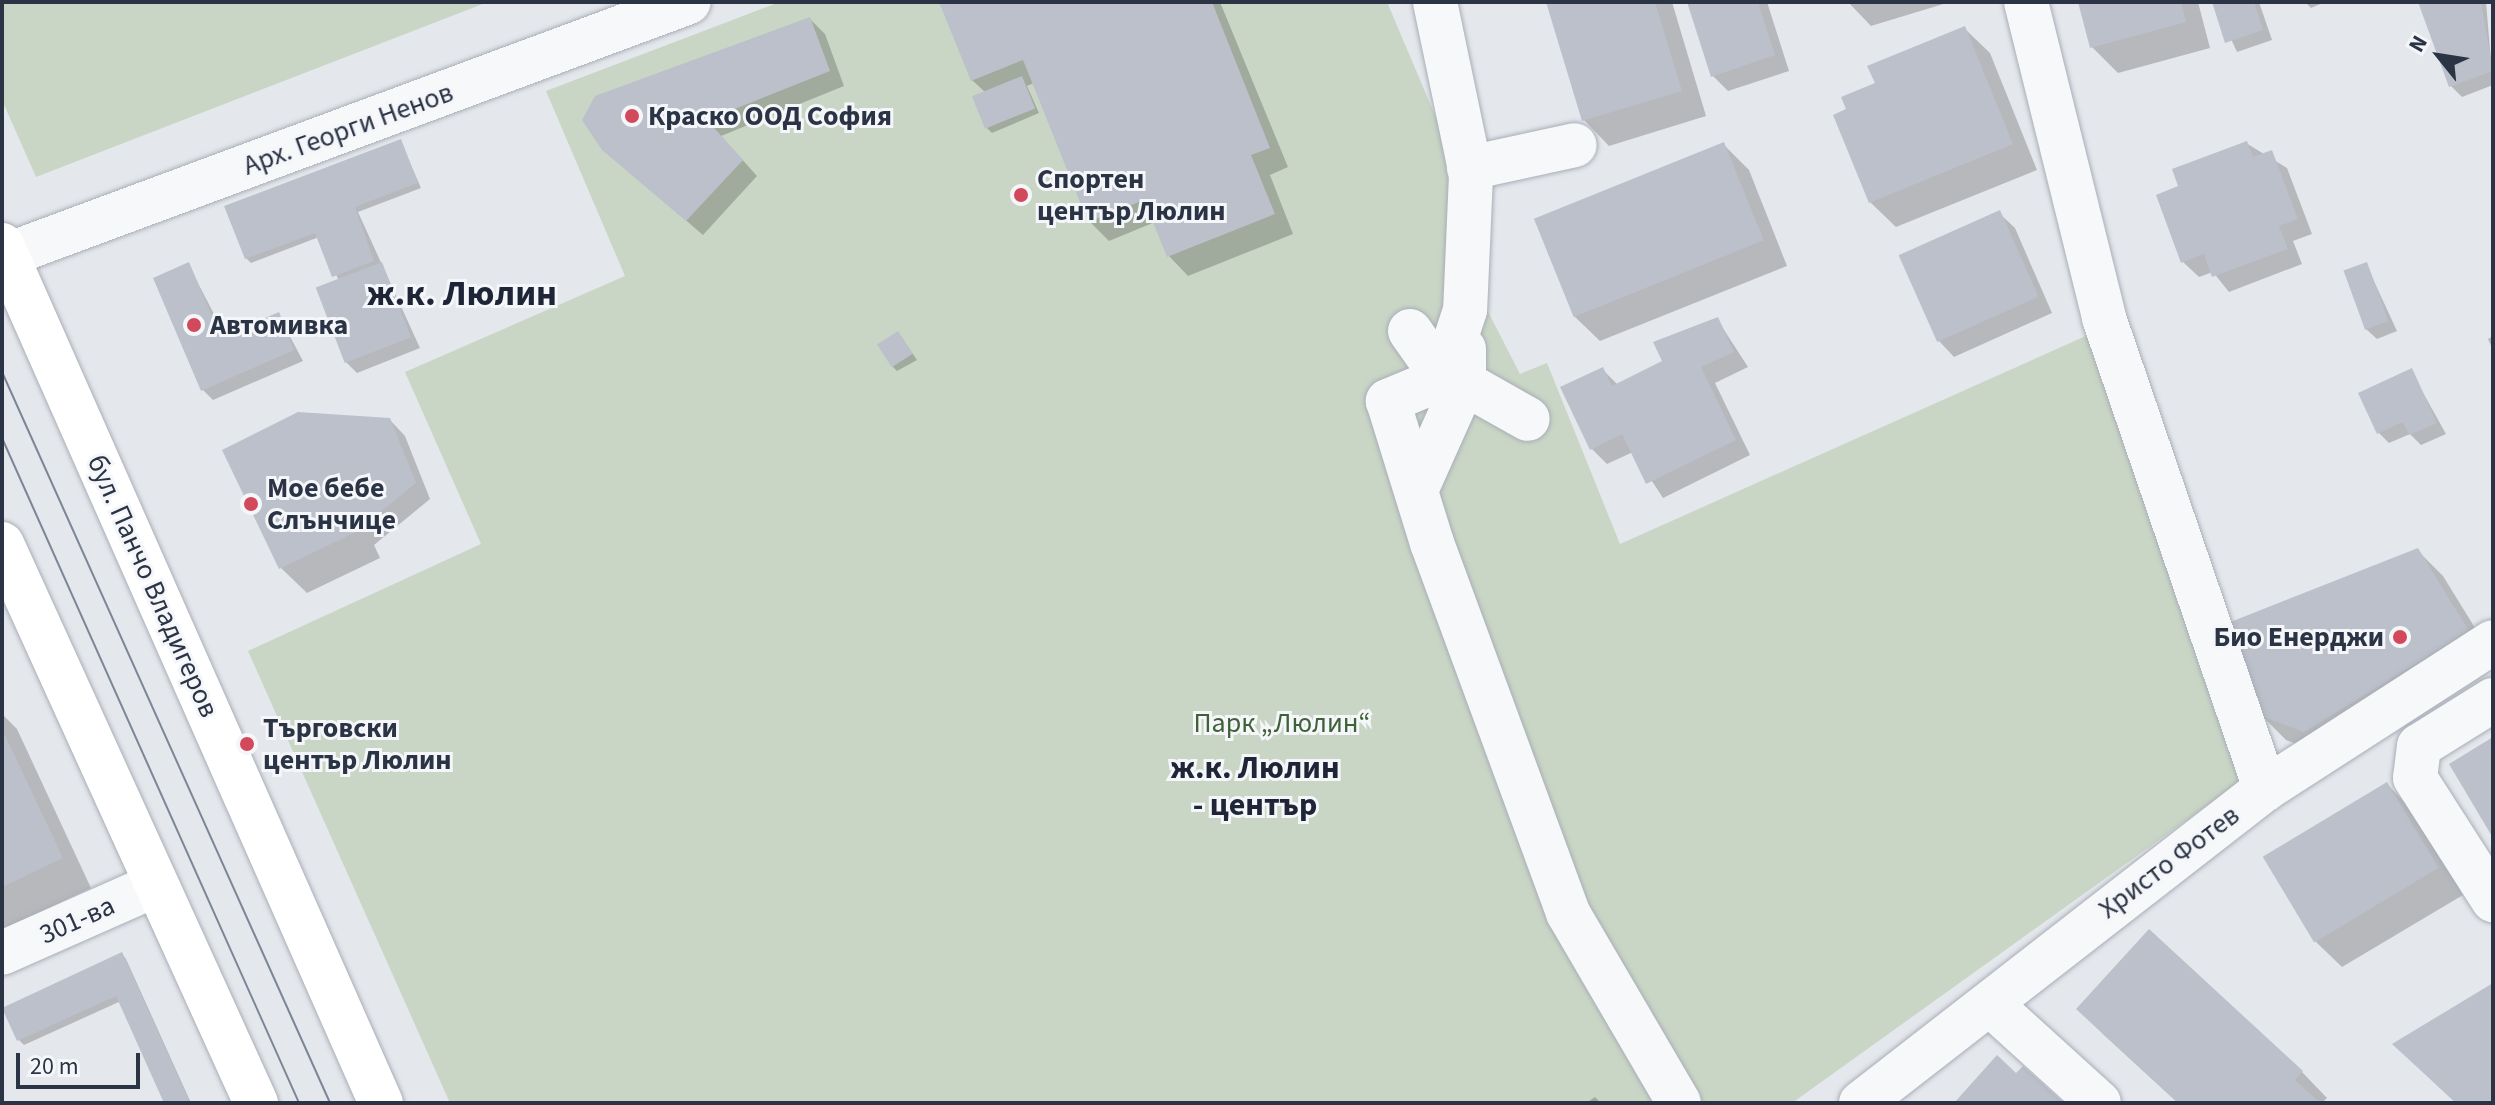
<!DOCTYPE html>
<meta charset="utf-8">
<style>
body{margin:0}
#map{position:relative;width:2495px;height:1105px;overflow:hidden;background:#e4e7ec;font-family:"Source Sans 3",sans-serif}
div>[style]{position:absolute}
.green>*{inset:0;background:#c9d6c5}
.shadow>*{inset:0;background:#0003}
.building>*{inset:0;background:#bbc0ca;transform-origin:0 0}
.roads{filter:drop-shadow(0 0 2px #a9aeb7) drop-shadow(0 0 2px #a9aeb7)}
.minor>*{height:44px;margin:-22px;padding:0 22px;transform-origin:22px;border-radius:22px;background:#f7f8fa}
.major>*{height:44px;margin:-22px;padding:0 22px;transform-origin:22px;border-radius:22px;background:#fff}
.tram>*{height:2px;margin:-1px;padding:0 1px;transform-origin:1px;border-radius:1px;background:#7d8696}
.dots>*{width:22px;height:22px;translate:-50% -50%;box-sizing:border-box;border:4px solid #f4f6f9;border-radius:50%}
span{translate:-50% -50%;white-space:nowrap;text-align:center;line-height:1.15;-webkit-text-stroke:6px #f4f6f9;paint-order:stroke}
.poi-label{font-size:28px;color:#2b3445;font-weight:700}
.left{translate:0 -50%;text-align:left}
.right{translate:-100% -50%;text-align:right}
.street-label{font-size:28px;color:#2b3445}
.park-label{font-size:28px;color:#3f6138}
.quarter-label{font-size:32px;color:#1d2536;font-weight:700}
.district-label{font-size:36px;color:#1d2536;font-weight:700}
.frame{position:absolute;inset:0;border:4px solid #2b3445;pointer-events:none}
.north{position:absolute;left:2399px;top:16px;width:80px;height:80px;-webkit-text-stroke:6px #f4f6f9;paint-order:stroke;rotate:300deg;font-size:22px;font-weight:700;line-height:32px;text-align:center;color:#2b3445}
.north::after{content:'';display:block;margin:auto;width:28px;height:36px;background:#2b3445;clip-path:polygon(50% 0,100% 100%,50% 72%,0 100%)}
.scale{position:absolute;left:16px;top:1053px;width:124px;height:36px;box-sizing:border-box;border:4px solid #2b3445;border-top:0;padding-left:10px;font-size:24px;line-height:28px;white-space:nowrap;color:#2b3445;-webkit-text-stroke:6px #f4f6f9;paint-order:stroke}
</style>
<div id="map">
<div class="green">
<div style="clip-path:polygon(2px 2px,488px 2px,36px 177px,2px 100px)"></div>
<div style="clip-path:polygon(780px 2px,1387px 2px,1443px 134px,1459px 255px,1520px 374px,1547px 363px,1620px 544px,2097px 331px,2251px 774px,1792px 1103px,450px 1103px,248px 651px,481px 544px,405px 372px,625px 276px,546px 91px)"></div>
</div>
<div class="shadow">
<div style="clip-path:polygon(941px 2px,1220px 2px,1288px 167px,1270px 175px,1293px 234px,1188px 276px,1169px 256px,1155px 222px,1109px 241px,1089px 221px,1034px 83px,1027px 86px,1039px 113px,992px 133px,987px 128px,986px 93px,972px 80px)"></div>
<div style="clip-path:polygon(1548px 2px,1672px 2px,1706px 116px,1609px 146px,1584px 120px)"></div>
<div style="clip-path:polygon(1689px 2px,1767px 2px,1789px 71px,1728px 91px,1713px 76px)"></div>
<div style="clip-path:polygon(1848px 2px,1950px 2px,1871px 26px)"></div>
<div style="clip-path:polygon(2080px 2px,2198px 2px,2210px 48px,2118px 73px,2092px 47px)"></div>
<div style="clip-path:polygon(2214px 2px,2259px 2px,2272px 40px,2237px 52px)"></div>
<div style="clip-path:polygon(2305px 2px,2325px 2px,2311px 8px)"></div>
<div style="clip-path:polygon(2420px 2px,2486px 2px,2493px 85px,2462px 97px,2451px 86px)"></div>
<div style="clip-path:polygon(810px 19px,825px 34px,844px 86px,721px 136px,757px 176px,703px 235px,603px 149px)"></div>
<div style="clip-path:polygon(1964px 28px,1990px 53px,2037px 170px,1896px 227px,1870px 202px,1849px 110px)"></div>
<div style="clip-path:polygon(401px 142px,421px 188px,358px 212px,420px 348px,357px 373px,346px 362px,339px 281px,319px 237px,251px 263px,246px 258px)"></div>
<div style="clip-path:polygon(2246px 143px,2287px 168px,2312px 234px,2293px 241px,2302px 264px,2229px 292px,2213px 272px,2199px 277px,2183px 262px,2180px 187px)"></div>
<div style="clip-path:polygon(1723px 144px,1749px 170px,1787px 266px,1600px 341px,1574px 316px)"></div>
<div style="clip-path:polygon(1999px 213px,2015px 228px,2052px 313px,1954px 357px,1939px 341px,1902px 257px)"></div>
<div style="clip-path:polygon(188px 264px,226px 337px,278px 314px,303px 361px,213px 400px,202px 389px)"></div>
<div style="clip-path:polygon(2366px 264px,2397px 331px,2377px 339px,2366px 329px)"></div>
<div style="clip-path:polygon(1717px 319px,1748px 367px,1715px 383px,1750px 455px,1663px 498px,1633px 452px,1607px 464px,1592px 449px,1602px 369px,1618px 385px,1665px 362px)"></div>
<div style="clip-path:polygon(2493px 336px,2493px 350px,2488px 339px)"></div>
<div style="clip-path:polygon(902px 338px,917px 360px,897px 371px,893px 367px)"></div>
<div style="clip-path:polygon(2411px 371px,2446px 434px,2421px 445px,2410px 434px,2389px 443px,2379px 433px)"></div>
<div style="clip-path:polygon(390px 420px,405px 436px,430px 499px,374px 545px,380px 558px,307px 593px,281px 568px)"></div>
<div style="clip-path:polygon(2417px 550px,2443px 576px,2493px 657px,2330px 757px,2286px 740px,2260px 714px)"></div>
<div style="clip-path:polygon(2px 714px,17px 729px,91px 888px,2px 930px)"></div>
<div style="clip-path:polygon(2387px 784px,2412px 810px,2463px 895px,2342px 967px,2316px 942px)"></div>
<div style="clip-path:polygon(2149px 932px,2302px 1072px,2327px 1098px,2322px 1103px,2178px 1103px,2104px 1035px,2078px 1009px)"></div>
<div style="clip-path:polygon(122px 954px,126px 959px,191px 1103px,166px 1103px,121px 1001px,24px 1045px,19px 1040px)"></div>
<div style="clip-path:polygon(2493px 985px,2493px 1103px,2456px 1103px,2420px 1069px)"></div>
<div style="clip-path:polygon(1595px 1097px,1601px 1103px,1586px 1103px)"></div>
</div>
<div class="building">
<div style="clip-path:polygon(939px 2px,1212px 2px,1270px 148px,1251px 155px,1275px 214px,1167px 257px,1144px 200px,1088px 222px,1023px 60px,971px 81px)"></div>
<div style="clip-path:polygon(1546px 2px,1655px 2px,1682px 91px,1582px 121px)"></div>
<div style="clip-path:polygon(1687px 2px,1758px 2px,1775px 55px,1711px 77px)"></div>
<div style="clip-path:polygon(2078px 2px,2181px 2px,2186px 22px,2090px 48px)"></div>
<div style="clip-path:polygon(2212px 2px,2254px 2px,2263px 30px,2225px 43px)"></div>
<div style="clip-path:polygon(2418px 2px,2481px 2px,2493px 71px,2449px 87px)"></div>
<div style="clip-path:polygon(810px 17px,830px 71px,707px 120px,743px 160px,686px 221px,602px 150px,582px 120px,595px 96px)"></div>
<div style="clip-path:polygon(1965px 26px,2013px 144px,1869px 203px,1833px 115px,1846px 109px,1841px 97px,1875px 83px,1867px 66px)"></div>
<div style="left:1022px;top:76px;width:35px;height:54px;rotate:68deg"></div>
<div style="clip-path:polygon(401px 139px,418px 183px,355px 207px,374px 261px,332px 277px,315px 233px,245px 259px,224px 206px)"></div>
<div style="clip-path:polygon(2247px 141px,2253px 157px,2272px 150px,2298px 219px,2279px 226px,2288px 249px,2212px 277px,2204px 254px,2181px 263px,2156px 195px,2178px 186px,2172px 169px)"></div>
<div style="left:1724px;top:142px;width:106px;height:205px;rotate:68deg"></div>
<div style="left:2000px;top:210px;width:95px;height:111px;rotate:66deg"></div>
<div style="clip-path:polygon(189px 262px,221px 337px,279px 312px,294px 350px,201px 391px,153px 278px)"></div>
<div style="left:382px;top:262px;width:81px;height:71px;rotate:69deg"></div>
<div style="left:2367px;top:262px;width:63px;height:25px;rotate:70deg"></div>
<div style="clip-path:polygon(1718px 317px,1734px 352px,1701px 367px,1736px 440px,1646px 484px,1622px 434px,1590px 450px,1560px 387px,1603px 367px,1612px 386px,1662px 361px,1653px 342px)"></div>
<div style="left:898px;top:331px;width:27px;height:25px;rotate:57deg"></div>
<div style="clip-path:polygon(2412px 368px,2437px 423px,2409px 435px,2403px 422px,2377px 434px,2358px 393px)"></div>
<div style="clip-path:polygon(298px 412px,390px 418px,416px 483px,356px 532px,279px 569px,222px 450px)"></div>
<div style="clip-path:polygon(2418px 548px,2469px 631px,2304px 732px,2258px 715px,2228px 623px)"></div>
<div style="clip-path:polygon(2px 729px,63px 858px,2px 887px)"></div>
<div style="clip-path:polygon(2493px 737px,2493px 838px,2449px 764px)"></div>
<div style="left:2387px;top:782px;width:100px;height:145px;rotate:59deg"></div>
<div style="clip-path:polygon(2149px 929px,2303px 1071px,2295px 1080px,2320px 1103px,2178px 1103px,2076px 1009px)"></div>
<div style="clip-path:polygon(122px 952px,190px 1103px,164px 1103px,116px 996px,17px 1041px,2px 1008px)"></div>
<div style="clip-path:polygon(2493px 983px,2493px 1101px,2456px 1103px,2392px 1044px)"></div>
<div style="clip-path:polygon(1997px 1055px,2016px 1073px,2023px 1066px,2064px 1103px,1954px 1103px)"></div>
</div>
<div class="roads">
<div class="minor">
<div style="left:1435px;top:2px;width:177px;rotate:78.2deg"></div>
<div style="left:1471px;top:175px;width:135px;rotate:92.5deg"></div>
<div style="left:1465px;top:310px;width:71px;rotate:107.9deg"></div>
<div style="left:2026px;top:2px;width:325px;rotate:76.1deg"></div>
<div style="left:2104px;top:318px;width:498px;rotate:71.1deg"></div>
<div style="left:1469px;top:168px;width:108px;rotate:-12.2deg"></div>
<div style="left:7px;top:255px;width:727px;rotate:-20.35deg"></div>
<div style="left:1410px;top:331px;width:57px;rotate:54.9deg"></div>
<div style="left:1443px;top:378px;width:60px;rotate:157.3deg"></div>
<div style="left:1388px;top:401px;width:149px;rotate:72.8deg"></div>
<div style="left:1432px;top:543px;width:394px;rotate:69.8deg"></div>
<div style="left:1568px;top:913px;width:220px;rotate:59.7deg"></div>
<div style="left:1464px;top:383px;width:73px;rotate:29.4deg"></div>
<div style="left:1418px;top:486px;width:113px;rotate:-65.9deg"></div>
<div style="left:1464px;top:383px;width:34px;rotate:-90deg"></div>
<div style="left:2493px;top:700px;width:87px;rotate:148.1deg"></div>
<div style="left:2419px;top:746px;width:32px;rotate:97deg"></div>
<div style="left:2415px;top:778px;width:145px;rotate:57.4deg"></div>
<div style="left:2px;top:953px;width:165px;rotate:-23.9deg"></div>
<div style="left:1990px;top:1004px;width:147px;rotate:42.2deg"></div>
<div style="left:1861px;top:1103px;width:512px;rotate:-37.86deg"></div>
<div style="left:2265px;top:789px;width:271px;rotate:-32.8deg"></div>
</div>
<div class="major">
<div style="left:2px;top:245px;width:938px;rotate:66.17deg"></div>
<div style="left:2px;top:544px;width:614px;rotate:65.56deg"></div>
</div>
</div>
<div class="tram">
<div style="left:2px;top:372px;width:801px;rotate:65.83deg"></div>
<div style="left:2px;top:438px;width:728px;rotate:65.93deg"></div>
</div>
<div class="dots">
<div style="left:632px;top:116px;background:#d1495b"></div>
<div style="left:1021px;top:195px;background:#d1495b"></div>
<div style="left:194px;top:325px;background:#d1495b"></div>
<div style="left:251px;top:504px;background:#d1495b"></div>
<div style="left:2400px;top:637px;background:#d1495b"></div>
<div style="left:247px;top:744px;background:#d1495b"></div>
</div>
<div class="poi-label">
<span class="left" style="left:648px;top:116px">Краско ООД София</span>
<span class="left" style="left:1037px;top:195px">Спортен<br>център Люлин</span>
<span class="left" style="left:210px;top:325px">Автомивка</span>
<span class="left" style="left:267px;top:504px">Мое бебе<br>Слънчице</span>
<span class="right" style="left:2384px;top:637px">Био Енерджи</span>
<span class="left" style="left:263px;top:744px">Търговски<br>център Люлин</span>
</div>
<div class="street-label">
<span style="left:348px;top:129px;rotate:-20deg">Арх. Георги Ненов</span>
<span style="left:153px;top:586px;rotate:66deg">бул. Панчо Владигеров</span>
<span style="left:2169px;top:862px;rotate:-37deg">Христо Фотев</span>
<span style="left:77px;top:920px;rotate:-24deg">301-ва</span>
</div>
<div class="park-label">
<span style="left:1282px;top:723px">Парк „Люлин“</span>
</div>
<div class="quarter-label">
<span style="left:1255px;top:787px">ж.к. Люлин<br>- център</span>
</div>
<div class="district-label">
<span style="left:462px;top:294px">ж.к. Люлин</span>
</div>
<div class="frame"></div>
<div class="north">N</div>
<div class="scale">20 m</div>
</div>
